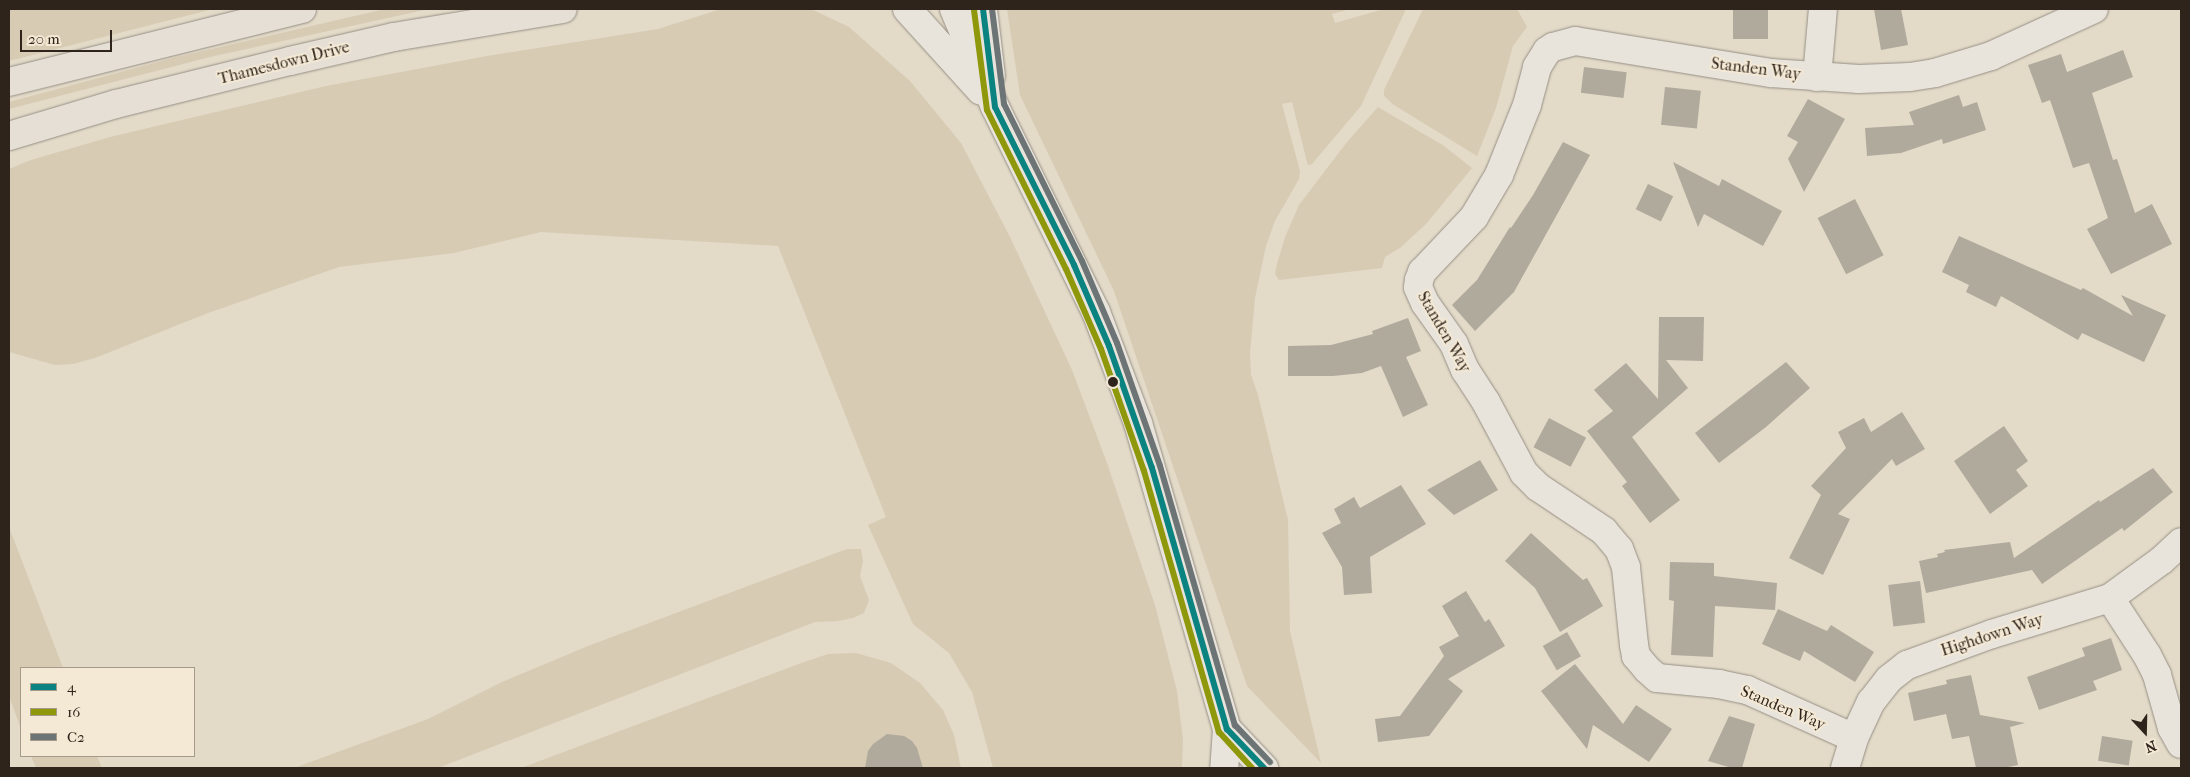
<!DOCTYPE html>
<style>
body{margin:0}
#map{position:relative;width:2190px;height:777px;overflow:hidden;background:#e3dac8;font-family:"IM FELL French Canon",serif}
div>[style]{position:absolute}
.green>*{inset:0;background:#d7cbb3}
.building>*{inset:0;background:#b0aa9d;transform-origin:0 0}
.roads{filter:drop-shadow(0 0 1px #958f84) drop-shadow(0 0 1px #958f84)}
.minor>*{height:28px;margin:-14px;padding:0 14px;transform-origin:14px;border-radius:14px;background:#e9e4db}
.tertiary>*{height:28px;margin:-14px;padding:0 14px;transform-origin:14px;border-radius:14px;background:#e9e4db}
.primary>*{height:28px;margin:-14px;padding:0 14px;transform-origin:14px;border-radius:14px;background:#e5dfd6}
.bus-1>*{height:6px;margin:-3px;padding:0 3px;transform-origin:3px;border-radius:3px;background:#0a8381}
.bus-2>*{height:6px;margin:-3px;padding:0 3px;transform-origin:3px;border-radius:3px;background:#8f980b}
.bus-3>*{height:6px;margin:-3px;padding:0 3px;transform-origin:3px;border-radius:3px;background:#6c7476}
.dots>*{width:14px;height:14px;translate:-50% -50%;box-sizing:border-box;border:2px solid #f4e9d4;border-radius:50%}
span{translate:-50% -50%;white-space:nowrap;text-align:center;line-height:1.15;-webkit-text-stroke:4px #f4e9d4;paint-order:stroke}
.street-label{font-size:16px;color:#2f241b}
.frame{position:absolute;inset:0;border:10px solid #2f241b;pointer-events:none}
.legend{position:absolute;left:20px;top:667px;width:175px;height:90px;box-sizing:border-box;background:#f4e9d4;border:1px solid #a59a8a;margin:0;padding:6px 9px;list-style:none;font-size:15px;color:#2f241b}
.legend li{display:flex;align-items:center;gap:10px;height:25px}
.legend b{width:25px;border:1px solid #a59a8a}
.north{position:absolute;left:2120px;top:707px;width:50px;height:50px;-webkit-text-stroke:4px #f4e9d4;paint-order:stroke;rotate:159deg;font-size:14px;font-weight:700;line-height:20px;text-align:center;color:#2f241b}
.north::after{content:'';display:block;margin:auto;width:18px;height:22px;background:#2f241b;clip-path:polygon(50% 0,100% 100%,50% 72%,0 100%)}
.scale{position:absolute;left:20px;top:30px;width:92px;height:22px;box-sizing:border-box;border:2px solid #2f241b;border-top:0;padding-left:6px;font-size:15px;line-height:18px;white-space:nowrap;color:#2f241b;-webkit-text-stroke:4px #f4e9d4;paint-order:stroke}
</style>
<div id="map">
<div class="green">
<div style="clip-path:polygon(9px 9px,213px 9px,9px 61px)"></div>
<div style="clip-path:polygon(385px 9px,429px 9px,210px 57px,9px 109px,9px 102px,173px 58px)"></div>
<div style="clip-path:polygon(721px 9px,811px 9px,849px 27px,910px 81px,961px 143px,1010px 237px,1072px 370px,1107px 463px,1155px 605px,1177px 691px,1183px 740px,1182px 768px,993px 768px,972px 692px,949px 653px,913px 624px,868px 525px,886px 517px,778px 246px,541px 232px,454px 253px,339px 267px,208px 313px,95px 358px,73px 364px,55px 365px,9px 352px,9px 169px,31px 160px,110px 137px,326px 86px,487px 56px,658px 29px)"></div>
<div style="clip-path:polygon(1007px 9px,1350px 9px,1332px 14px,1335px 23px,1384px 9px,1406px 9px,1361px 106px,1312px 164px,1308px 165px,1307px 162px,1292px 102px,1282px 104px,1300px 171px,1299px 179px,1275px 221px,1266px 246px,1255px 298px,1250px 353px,1251px 375px,1258px 395px,1288px 520px,1290px 631px,1321px 763px,1247px 686px,1114px 291px,1020px 95px)"></div>
<div style="clip-path:polygon(1423px 9px,1517px 9px,1527px 27px,1513px 46px,1496px 108px,1477px 156px,1394px 105px,1384px 96px,1384px 90px)"></div>
<div style="clip-path:polygon(1378px 107px,1444px 146px,1472px 168px,1426px 224px,1401px 247px,1385px 257px,1382px 268px,1279px 280px,1275px 274px,1277px 264px,1285px 237px,1299px 205px,1347px 142px)"></div>
<div style="clip-path:polygon(9px 527px,63px 668px,21px 668px,21px 729px,9px 696px)"></div>
<div style="clip-path:polygon(847px 549px,861px 549px,863px 561px,860px 576px,869px 600px,864px 613px,853px 618px,838px 621px,815px 622px,438px 768px,294px 768px,428px 719px,502px 682px,588px 646px)"></div>
<div style="clip-path:polygon(856px 653px,891px 663px,920px 683px,943px 710px,954px 735px,961px 768px,521px 768px,804px 662px,828px 654px)"></div>
<div style="clip-path:polygon(31px 756px,97px 756px,102px 768px,36px 768px)"></div>
</div>
<div class="building">
<div style="left:1733px;top:9px;width:35px;height:30px"></div>
<div style="clip-path:polygon(1874px 9px,1901px 9px,1908px 45px,1881px 50px)"></div>
<div style="clip-path:polygon(2123px 50px,2133px 77px,2092px 93px,2113px 160px,2117px 159px,2135px 213px,2152px 204px,2172px 244px,2111px 274px,2087px 229px,2108px 218px,2089px 163px,2073px 168px,2050px 100px,2042px 103px,2028px 65px,2061px 54px,2067px 72px)"></div>
<div style="left:1584px;top:67px;width:43px;height:26px;rotate:7deg"></div>
<div style="left:1665px;top:87px;width:36px;height:38px;rotate:6deg"></div>
<div style="clip-path:polygon(1959px 95px,1963px 107px,1977px 102px,1986px 130px,1943px 144px,1942px 139px,1901px 153px,1867px 156px,1865px 128px,1914px 125px,1909px 112px)"></div>
<div style="clip-path:polygon(1808px 99px,1845px 119px,1804px 192px,1788px 159px,1798px 142px,1787px 136px)"></div>
<div style="clip-path:polygon(1563px 142px,1590px 155px,1514px 292px,1475px 331px,1452px 305px,1477px 280px,1510px 227px,1511px 228px,1533px 195px)"></div>
<div style="clip-path:polygon(1673px 162px,1719px 186px,1722px 179px,1782px 211px,1763px 246px,1704px 214px,1698px 227px)"></div>
<div style="left:1648px;top:184px;width:28px;height:28px;rotate:26deg"></div>
<div style="left:1855px;top:199px;width:63px;height:42px;rotate:63deg"></div>
<div style="clip-path:polygon(1959px 236px,2081px 290px,2083px 288px,2133px 316px,2121px 295px,2166px 315px,2144px 362px,2082px 333px,2078px 340px,2001px 296px,1996px 307px,1966px 292px,1969px 285px,1942px 272px)"></div>
<div style="clip-path:polygon(1659px 317px,1704px 317px,1703px 361px,1666px 360px,1688px 388px,1632px 437px,1680px 500px,1650px 523px,1622px 486px,1627px 482px,1587px 431px,1613px 411px,1594px 390px,1626px 363px,1658px 399px)"></div>
<div style="clip-path:polygon(1408px 318px,1421px 351px,1406px 357px,1428px 405px,1403px 417px,1381px 366px,1362px 373px,1333px 376px,1288px 376px,1288px 346px,1331px 345px,1373px 334px,1372px 331px)"></div>
<div style="clip-path:polygon(1786px 362px,1810px 388px,1766px 427px,1719px 463px,1695px 433px)"></div>
<div style="clip-path:polygon(1902px 412px,1925px 449px,1896px 466px,1892px 459px,1838px 514px,1850px 519px,1823px 575px,1789px 558px,1821px 495px,1811px 486px,1846px 448px,1838px 432px,1864px 418px,1871px 432px)"></div>
<div style="left:1549px;top:418px;width:42px;height:33px;rotate:28deg"></div>
<div style="clip-path:polygon(2004px 426px,2028px 461px,2016px 470px,2028px 486px,1990px 514px,1954px 461px)"></div>
<div style="clip-path:polygon(1480px 460px,1498px 490px,1454px 515px,1427px 490px)"></div>
<div style="clip-path:polygon(2153px 468px,2173px 492px,2124px 531px,2122px 528px,2042px 584px,2032px 570px,1926px 593px,1919px 561px,1938px 557px,1937px 554px,1945px 552px,1944px 550px,2010px 542px,2014px 558px,2099px 500px,2100px 502px)"></div>
<div style="clip-path:polygon(1401px 485px,1426px 524px,1370px 557px,1372px 593px,1344px 595px,1342px 567px,1322px 533px,1341px 523px,1334px 509px,1354px 497px,1360px 508px)"></div>
<div style="clip-path:polygon(1531px 533px,1583px 580px,1587px 578px,1603px 606px,1560px 632px,1535px 588px,1505px 561px)"></div>
<div style="clip-path:polygon(1670px 562px,1714px 563px,1714px 576px,1777px 583px,1775px 610px,1715px 606px,1713px 657px,1671px 655px,1674px 601px,1669px 600px)"></div>
<div style="left:1920px;top:581px;width:42px;height:32px;rotate:83deg"></div>
<div style="clip-path:polygon(1466px 591px,1485px 622px,1489px 619px,1505px 646px,1448px 679px,1463px 691px,1429px 736px,1378px 742px,1375px 719px,1400px 716px,1444px 656px,1439px 647px,1459px 636px,1442px 606px)"></div>
<div style="clip-path:polygon(1778px 609px,1827px 631px,1831px 625px,1874px 652px,1855px 682px,1804px 651px,1800px 661px,1762px 644px)"></div>
<div style="left:1567px;top:632px;width:28px;height:28px;rotate:60deg"></div>
<div style="clip-path:polygon(2111px 638px,2122px 670px,2093px 681px,2097px 690px,2039px 710px,2027px 677px,2085px 656px,2082px 648px)"></div>
<div style="clip-path:polygon(1575px 664px,1623px 724px,1636px 705px,1672px 729px,1649px 762px,1593px 725px,1587px 749px,1541px 691px)"></div>
<div style="clip-path:polygon(1971px 675px,1980px 715px,2025px 723px,2010px 727px,2018px 765px,2003px 768px,1976px 768px,1969px 736px,1952px 739px,1946px 714px,1914px 721px,1908px 693px,1947px 684px,1946px 680px)"></div>
<div style="clip-path:polygon(1729px 716px,1755px 724px,1742px 768px,1732px 768px,1708px 761px)"></div>
<div style="clip-path:polygon(887px 734px,904px 736px,912px 741px,917px 748px,923px 768px,865px 768px,868px 751px,873px 744px)"></div>
<div style="left:2102px;top:736px;width:31px;height:25px;rotate:9deg"></div>
</div>
<div class="roads">
<div class="minor">
<div style="left:1817px;top:77px;width:68px;rotate:-85deg"></div>
<div style="left:2110px;top:598px;width:68px;rotate:57deg"></div>
<div style="left:2147px;top:655px;width:22px;rotate:63deg"></div>
<div style="left:2157px;top:675px;width:55px;rotate:74.2deg"></div>
<div style="left:2172px;top:728px;width:18px;rotate:61deg"></div>
<div style="left:1854px;top:738px;width:117px;rotate:-155.8deg"></div>
<div style="left:1747px;top:690px;width:29px;rotate:-168deg"></div>
<div style="left:1719px;top:684px;width:62px;rotate:-174.5deg"></div>
<div style="left:1657px;top:678px;width:13px;rotate:-138deg"></div>
<div style="left:1647px;top:669px;width:17px;rotate:-130deg"></div>
<div style="left:1636px;top:656px;width:11px;rotate:-100deg"></div>
<div style="left:1634px;top:645px;width:78px;rotate:-95.9deg"></div>
<div style="left:1626px;top:567px;width:19px;rotate:-111deg"></div>
<div style="left:1619px;top:549px;width:23px;rotate:-130deg"></div>
<div style="left:1604px;top:531px;width:79px;rotate:-146.3deg"></div>
<div style="left:1538px;top:487px;width:20px;rotate:-135deg"></div>
<div style="left:1524px;top:473px;width:81px;rotate:-118.2deg"></div>
<div style="left:1486px;top:402px;width:38px;rotate:-123deg"></div>
<div style="left:1465px;top:370px;width:28px;rotate:-113deg"></div>
<div style="left:1454px;top:344px;width:50px;rotate:-125.3deg"></div>
<div style="left:1425px;top:303px;width:17px;rotate:-114deg"></div>
<div style="left:1418px;top:287px;width:7px;rotate:-82deg"></div>
<div style="left:1419px;top:280px;width:9px;rotate:-69deg"></div>
<div style="left:1422px;top:272px;width:76px;rotate:-46.6deg"></div>
<div style="left:1474px;top:217px;width:49px;rotate:-59.2deg"></div>
<div style="left:1499px;top:175px;width:75px;rotate:-68.2deg"></div>
<div style="left:1527px;top:105px;width:39px;rotate:-75deg"></div>
<div style="left:1537px;top:67px;width:19px;rotate:-58deg"></div>
<div style="left:1547px;top:51px;width:7px;rotate:-34deg"></div>
<div style="left:1553px;top:47px;width:23px;rotate:-15deg"></div>
<div style="left:1575px;top:41px;width:199px;rotate:9.3deg"></div>
<div style="left:1771px;top:73px;width:88px;rotate:3.9deg"></div>
<div style="left:1859px;top:79px;width:51px;rotate:-2.2deg"></div>
<div style="left:1910px;top:77px;width:25px;rotate:-9deg"></div>
<div style="left:1935px;top:73px;width:59px;rotate:-16.9deg"></div>
<div style="left:1991px;top:56px;width:113px;rotate:-24.5deg"></div>
<div style="left:1845px;top:768px;width:31px;rotate:-73deg"></div>
<div style="left:1854px;top:738px;width:40px;rotate:-65deg"></div>
<div style="left:1871px;top:702px;width:29px;rotate:-52deg"></div>
<div style="left:1889px;top:679px;width:23px;rotate:-38deg"></div>
<div style="left:1907px;top:665px;width:90px;rotate:-20deg"></div>
<div style="left:1992px;top:634px;width:123px;rotate:-17deg"></div>
<div style="left:2110px;top:598px;width:64px;rotate:-36.2deg"></div>
<div style="left:2162px;top:560px;width:26px;rotate:-43deg"></div>
</div>
<div class="tertiary">
<div style="left:907px;top:9px;width:110px;rotate:47.9deg"></div>
<div style="left:954px;top:9px;width:106px;rotate:67.3deg"></div>
<div style="left:995px;top:107px;width:229px;rotate:63.8deg"></div>
<div style="left:1096px;top:312px;width:119px;rotate:69.3deg"></div>
<div style="left:1138px;top:423px;width:319px;rotate:73.8deg"></div>
<div style="left:1227px;top:729px;width:39px;rotate:94deg"></div>
<div style="left:983px;top:9px;width:67px;rotate:83.2deg"></div>
<div style="left:1227px;top:729px;width:54px;rotate:46.5deg"></div>
</div>
<div class="primary">
<div style="left:9px;top:82px;width:302px;rotate:-14deg"></div>
<div style="left:9px;top:136px;width:112px;rotate:-16.7deg"></div>
<div style="left:116px;top:104px;width:179px;rotate:-13.9deg"></div>
<div style="left:290px;top:61px;width:107px;rotate:-13deg"></div>
<div style="left:394px;top:37px;width:171px;rotate:-9.4deg"></div>
</div>
</div>
<div class="bus-1">
<div style="left:983px;top:9px;width:99px;rotate:83deg"></div>
<div style="left:995px;top:107px;width:177px;rotate:63.4deg"></div>
<div style="left:1074px;top:265px;width:88px;rotate:66.6deg"></div>
<div style="left:1109px;top:346px;width:129px;rotate:70.6deg"></div>
<div style="left:1152px;top:468px;width:272px;rotate:74deg"></div>
<div style="left:1227px;top:729px;width:54px;rotate:46.5deg"></div>
</div>
<div class="bus-2">
<div style="left:974px;top:10px;width:101px;rotate:82.6deg"></div>
<div style="left:987px;top:110px;width:178px;rotate:63.6deg"></div>
<div style="left:1066px;top:269px;width:87px;rotate:66.4deg"></div>
<div style="left:1101px;top:349px;width:129px;rotate:70.6deg"></div>
<div style="left:1144px;top:471px;width:272px;rotate:74deg"></div>
<div style="left:1219px;top:732px;width:49px;rotate:47.5deg"></div>
</div>
<div class="bus-3">
<div style="left:992px;top:9px;width:96px;rotate:82.8deg"></div>
<div style="left:1004px;top:104px;width:175px;rotate:63.6deg"></div>
<div style="left:1082px;top:261px;width:89px;rotate:66.9deg"></div>
<div style="left:1117px;top:343px;width:130px;rotate:70.7deg"></div>
<div style="left:1160px;top:466px;width:270px;rotate:73.9deg"></div>
<div style="left:1235px;top:725px;width:51px;rotate:46.6deg"></div>
</div>
<div class="dots">
<div style="left:1113px;top:382px;background:#2f241b"></div>
</div>
<div class="street-label">
<span style="left:284px;top:63px;rotate:-14deg">Thamesdown Drive</span>
<span style="left:1756px;top:69px;rotate:7deg">Standen Way</span>
<span style="left:1444px;top:332px;rotate:60deg">Standen Way</span>
<span style="left:1992px;top:635px;rotate:-18deg">Highdown Way</span>
<span style="left:1783px;top:708px;rotate:23deg">Standen Way</span>
</div>
<div class="frame"></div>
<ul class="legend">
<li><b style="height:6px;background:#0a8381"></b>4</li>
<li><b style="height:6px;background:#8f980b"></b>16</li>
<li><b style="height:6px;background:#6c7476"></b>C2</li>
</ul>
<div class="north">N</div>
<div class="scale">20 m</div>
</div>
